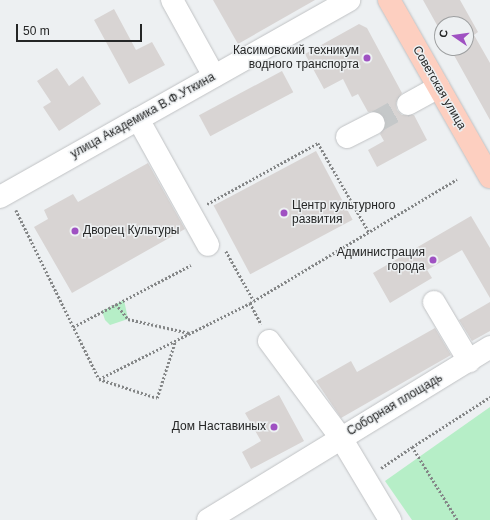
<!DOCTYPE html>
<meta charset="utf-8">
<style>
body{margin:0}
#map{position:relative;width:490px;height:520px;overflow:hidden;background:#edf0f2;font-family:Arial,sans-serif}
div>[style]{position:absolute}
.green>*{inset:0;background:#b6eec7}
.building>*{inset:0;background:#d8d4d3;transform-origin:0 0}
.minor-tunnel>*{height:22px;margin-top:-11px;transform-origin:0;background:repeating-linear-gradient(90deg,#c5c8c9 0 22px,transparent 0 33px)}
.path>*{height:2.5px;margin-top:-1.25px;transform-origin:0;background:repeating-linear-gradient(90deg,#848687 0 2px,transparent 0 4px)}
.roads{filter:drop-shadow(0 0 1px #c0c2c4) drop-shadow(0 0 1px #c0c2c4)}
.minor>*{height:22px;margin:-11px;padding:0 11px;transform-origin:11px;border-radius:11px;background:#fff}
.major>*{height:22px;margin:-11px;padding:0 11px;transform-origin:11px;border-radius:11px;background:#fdcfc0}
.dots>*{width:11px;height:11px;translate:-50% -50%;box-sizing:border-box;border:2px solid #edf0f2;border-radius:50%}
span{translate:-50% -50%;white-space:nowrap;text-align:center;line-height:1.15;-webkit-text-stroke:3px #edf0f2;paint-order:stroke}
.poi-label{font-size:12px;color:#252626}
.right{translate:-100% -50%;text-align:right}
.left{translate:0 -50%;text-align:left}
.street-label{font-size:12px;color:#252626}
.north{position:absolute;left:434px;top:16px;width:40px;height:40px;box-sizing:border-box;background:#edf0f2;border:1px solid #9d9fa0;border-radius:50%;rotate:283deg;font-size:11px;font-weight:700;line-height:16px;text-align:center;color:#252626}
.north::after{content:'';display:block;margin:auto;width:14px;height:18px;background:#9f51c2;clip-path:polygon(50% 0,100% 100%,50% 72%,0 100%)}
.scale{position:absolute;left:16px;top:24px;width:126px;height:18px;box-sizing:border-box;border:2px solid #252626;border-top:0;padding-left:5px;font-size:12px;line-height:14px;white-space:nowrap;color:#252626;-webkit-text-stroke:3px #edf0f2;paint-order:stroke}
</style>
<div id="map">
<div class="green">
<div style="clip-path:polygon(124px 300px,128px 319px,110px 325px,105px 320px,102px 311px)"></div>
<div style="clip-path:polygon(490px 407px,490px 520px,412px 520px,385px 481px)"></div>
</div>
<div class="building">
<div style="clip-path:polygon(213px 0,315px 0,238px 44px)"></div>
<div style="clip-path:polygon(423px 0,460px 0,478px 32px,474px 35px,490px 63px,490px 120px,450px 48px,466px 48px,466px 24px,442px 24px,442px 34px)"></div>
<div style="clip-path:polygon(114px 9px,136px 50px,152px 42px,165px 65px,129px 84px,94px 20px)"></div>
<div style="clip-path:polygon(359px 24px,367px 28px,402px 93px,396px 103px,397px 110px,402px 115px,414px 115px,427px 140px,377px 167px,368px 150px,384px 141px,380px 134px,386px 124px,385px 117px,375px 111px,368px 112px,358px 94px,352px 97px,343px 79px,324px 89px,305px 54px)"></div>
<div style="clip-path:polygon(57px 68px,69px 86px,83px 76px,101px 104px,59px 131px,43px 107px,51px 102px,37px 81px)"></div>
<div style="left:282px;top:71px;width:24px;height:94px;rotate:62deg"></div>
<div style="left:316px;top:151px;width:78px;height:116px;rotate:62deg"></div>
<div style="clip-path:polygon(148px 163px,185px 229px,72px 293px,34px 227px,48px 219px,44px 210px,73px 194px,78px 202px)"></div>
<div style="clip-path:polygon(471px 216px,490px 248px,490px 298px,462px 250px,427px 270px,432px 278px,390px 303px,373px 273px)"></div>
<div style="clip-path:polygon(490px 302px,490px 331px,472px 341px,459px 320px)"></div>
<div style="clip-path:polygon(435px 328px,451px 355px,341px 418px,316px 381px,351px 361px,357px 372px)"></div>
<div style="clip-path:polygon(279px 395px,304px 441px,251px 469px,242px 452px,261px 441px,245px 413px)"></div>
</div>
<div class="minor-tunnel">
<div style="left:374px;top:123px;width:39px;rotate:-29deg"></div>
</div>
<div class="path">
<div style="left:207px;top:204px;width:127px;rotate:-28.8deg"></div>
<div style="left:318px;top:143px;width:103px;rotate:60.2deg"></div>
<div style="left:16px;top:210px;width:188px;rotate:63.8deg"></div>
<div style="left:99px;top:379px;width:61px;rotate:18.1deg"></div>
<div style="left:157px;top:398px;width:59px;rotate:-72.2deg"></div>
<div style="left:226px;top:251px;width:57px;rotate:60.8deg"></div>
<div style="left:250px;top:303px;width:24px;rotate:62deg"></div>
<div style="left:116px;top:304px;width:19px;rotate:51deg"></div>
<div style="left:128px;top:319px;width:63px;rotate:12.9deg"></div>
<div style="left:73px;top:327px;width:133px;rotate:-27.7deg"></div>
<div style="left:99px;top:379px;width:169px;rotate:-26.7deg"></div>
<div style="left:250px;top:303px;width:241px;rotate:-30.9deg"></div>
<div style="left:381px;top:468px;width:37px;rotate:-34deg"></div>
<div style="left:457px;top:520px;width:86px;rotate:-121.7deg"></div>
<div style="left:412px;top:447px;width:93px;rotate:-32.7deg"></div>
</div>
<div class="roads">
<div class="minor">
<div style="left:172px;top:0;width:87px;rotate:61.1deg"></div>
<div style="left:408px;top:104px;width:35px;rotate:-29deg"></div>
<div style="left:138px;top:119px;width:144px;rotate:60.9deg"></div>
<div style="left:347px;top:137px;width:30px;rotate:-27deg"></div>
<div style="left:0;top:197px;width:401px;rotate:-29.4deg"></div>
<div style="left:434px;top:302px;width:69px;rotate:59.3deg"></div>
<div style="left:269px;top:341px;width:121px;rotate:53.4deg"></div>
<div style="left:341px;top:438px;width:96px;rotate:59.1deg"></div>
<div style="left:208px;top:520px;width:331px;rotate:-31.5deg"></div>
</div>
<div class="major">
<div style="left:389px;top:0;width:204px;rotate:60.3deg"></div>
</div>
</div>
<div class="dots">
<div style="left:367px;top:58px;background:#9f51c2"></div>
<div style="left:284px;top:213px;background:#9f51c2"></div>
<div style="left:75px;top:231px;background:#9f51c2"></div>
<div style="left:433px;top:260px;background:#9f51c2"></div>
<div style="left:274px;top:427px;background:#9f51c2"></div>
</div>
<div class="poi-label">
<span class="right" style="left:359px;top:58px">Касимовский техникум<br>водного транспорта</span>
<span class="left" style="left:292px;top:213px">Центр культурного<br>развития</span>
<span class="left" style="left:83px;top:231px">Дворец Культуры</span>
<span class="right" style="left:425px;top:260px">Администрация<br>города</span>
<span class="right" style="left:266px;top:427px">Дом Наставиных</span>
</div>
<div class="street-label">
<span style="left:439px;top:88px;rotate:60deg">Советская улица</span>
<span style="left:143px;top:116px;rotate:-29deg">улица Академика В.Ф.Уткина</span>
<span style="left:395px;top:405px;rotate:-31deg">Соборная площадь</span>
</div>
<div class="north">С</div>
<div class="scale">50 m</div>
</div>
